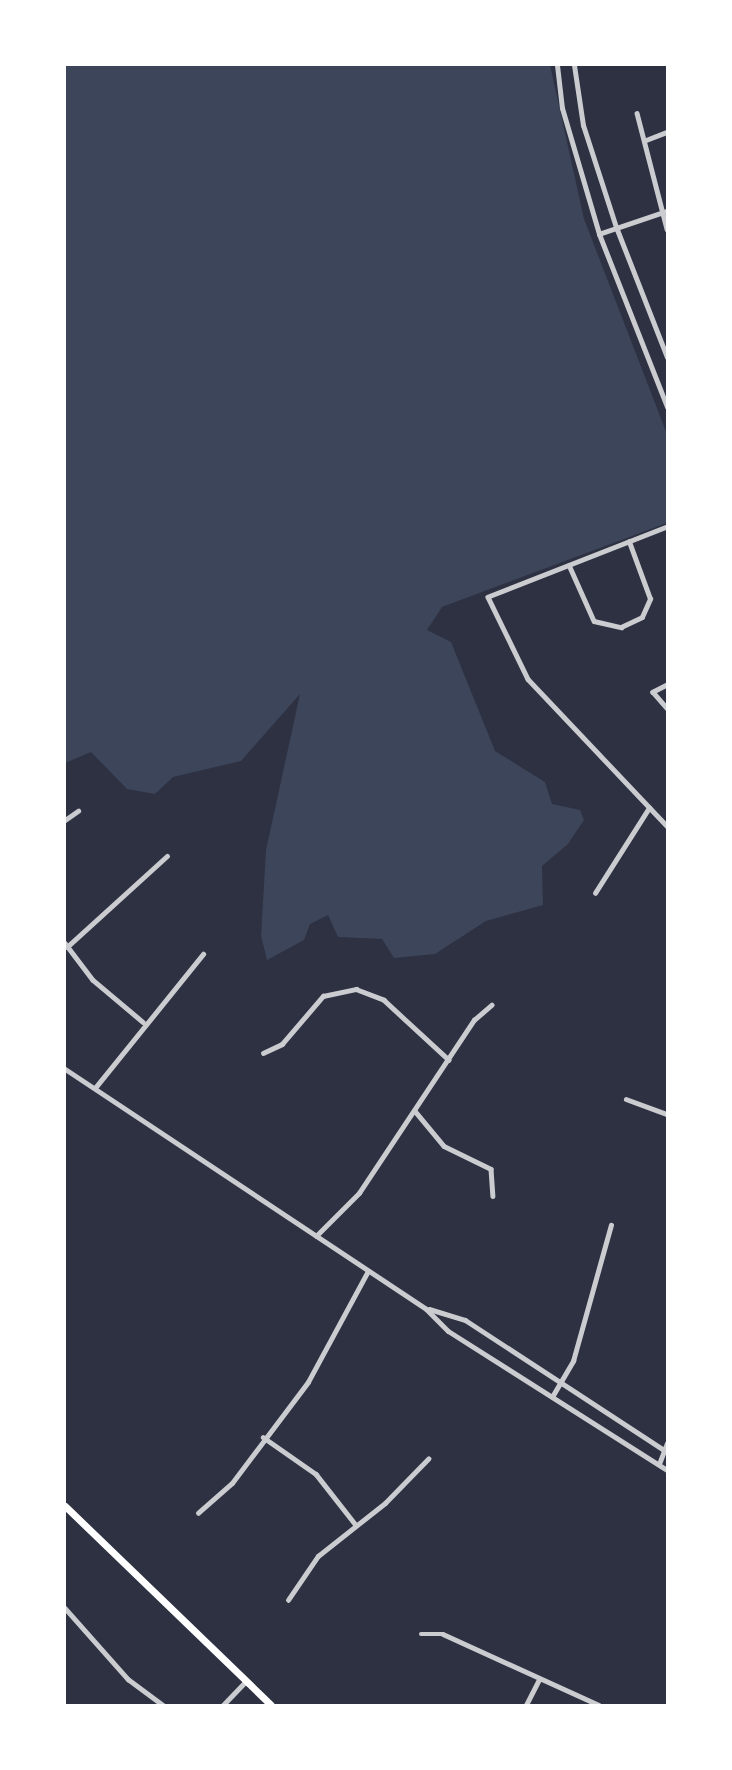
<!DOCTYPE html>
<style>
body{margin:0}
#map{position:relative;width:732px;height:1770px;overflow:hidden;background:#2d3142;font-family:Overpass,sans-serif}
div>[style]{position:absolute}
.green>*{inset:0;background:#3c4559}
.minor>*{height:4.5px;margin:-2.25px;padding:0 2.25px;transform-origin:2.25px;border-radius:2.25px;background:#caccd0}
.tertiary>*{height:5px;margin:-2.5px;padding:0 2.5px;transform-origin:2.5px;border-radius:2.5px;background:#caccd0}
.primary>*{height:7px;margin:-3.5px;padding:0 3.5px;transform-origin:3.5px;border-radius:3.5px;background:#fff}
span{translate:-50% -50%;white-space:nowrap;text-align:center;line-height:1.15;-webkit-text-stroke:6px #fff;paint-order:stroke}
.frame{position:absolute;inset:0;border:66px solid #fff;pointer-events:none}
</style>
<div id="map">
<div class="green">
<div style="clip-path:polygon(65px 65px,550px 65px,584px 219px,667px 434px,667px 523px,442px 607px,427px 630px,451px 642px,495px 751px,545px 782px,552px 804px,580px 810px,584px 820px,568px 844px,542px 866px,543px 905px,486px 921px,435px 954px,394px 958px,382px 939px,338px 937px,328px 915px,310px 924px,304px 940px,267px 960px,261px 936px,266px 850px,300px 694px,241px 761px,173px 777px,155px 794px,127px 789px,91px 752px,65px 763px)"></div>
</div>
<div class="minor">
<div style="left:637px;top:113px;width:120px;rotate:75.5deg"></div>
<div style="left:646px;top:140px;width:22px;rotate:-21deg"></div>
<div style="left:599px;top:234px;width:72px;rotate:-18.7deg"></div>
<div style="left:667px;top:527px;width:192px;rotate:158.6deg"></div>
<div style="left:488px;top:597px;width:91px;rotate:64deg"></div>
<div style="left:528px;top:679px;width:202px;rotate:46.6deg"></div>
<div style="left:569px;top:565px;width:61px;rotate:65.9deg"></div>
<div style="left:594px;top:621px;width:28px;rotate:13deg"></div>
<div style="left:621px;top:627px;width:23px;rotate:-25deg"></div>
<div style="left:642px;top:617px;width:20px;rotate:-66deg"></div>
<div style="left:650px;top:599px;width:61px;rotate:-110.2deg"></div>
<div style="left:667px;top:685px;width:16px;rotate:153deg"></div>
<div style="left:653px;top:692px;width:21px;rotate:49deg"></div>
<div style="left:65px;top:820px;width:16px;rotate:-35deg"></div>
<div style="left:595px;top:893px;width:101px;rotate:-57.6deg"></div>
<div style="left:65px;top:943px;width:46px;rotate:52.9deg"></div>
<div style="left:93px;top:980px;width:65px;rotate:40deg"></div>
<div style="left:67px;top:947px;width:135px;rotate:-42.3deg"></div>
<div style="left:263px;top:1053px;width:21px;rotate:-25deg"></div>
<div style="left:282px;top:1044px;width:63px;rotate:-49.5deg"></div>
<div style="left:323px;top:996px;width:34px;rotate:-12deg"></div>
<div style="left:356px;top:989px;width:30px;rotate:21deg"></div>
<div style="left:384px;top:1000px;width:88px;rotate:42.7deg"></div>
<div style="left:95px;top:1088px;width:172px;rotate:-51.1deg"></div>
<div style="left:626px;top:1099px;width:44px;rotate:20.1deg"></div>
<div style="left:415px;top:1111px;width:45px;rotate:50.4deg"></div>
<div style="left:444px;top:1146px;width:52px;rotate:26.1deg"></div>
<div style="left:491px;top:1169px;width:27px;rotate:86deg"></div>
<div style="left:316px;top:1236px;width:61px;rotate:-45deg"></div>
<div style="left:359px;top:1193px;width:208px;rotate:-56.4deg"></div>
<div style="left:474px;top:1020px;width:23px;rotate:-41deg"></div>
<div style="left:552px;top:1397px;width:42px;rotate:-59.7deg"></div>
<div style="left:573px;top:1361px;width:141px;rotate:-74.4deg"></div>
<div style="left:263px;top:1437px;width:65px;rotate:34.9deg"></div>
<div style="left:316px;top:1474px;width:65px;rotate:51.9deg"></div>
<div style="left:659px;top:1464px;width:22px;rotate:-69deg"></div>
<div style="left:198px;top:1513px;width:45px;rotate:-41.4deg"></div>
<div style="left:232px;top:1483px;width:126px;rotate:-53deg"></div>
<div style="left:308px;top:1382px;width:126px;rotate:-61.6deg"></div>
<div style="left:288px;top:1600px;width:53px;rotate:-55.7deg"></div>
<div style="left:318px;top:1556px;width:85px;rotate:-38.3deg"></div>
<div style="left:385px;top:1503px;width:62px;rotate:-45.7deg"></div>
<div style="left:65px;top:1608px;width:95px;rotate:48.4deg"></div>
<div style="left:128px;top:1679px;width:44px;rotate:36.6deg"></div>
<div style="left:421px;top:1634px;width:22px"></div>
<div style="left:443px;top:1634px;width:171px;rotate:24.5deg"></div>
<div style="left:223px;top:1705px;width:33px;rotate:-46deg"></div>
<div style="left:526px;top:1705px;width:29px;rotate:-63deg"></div>
</div>
<div class="tertiary">
<div style="left:557px;top:65px;width:43px;rotate:83.4deg"></div>
<div style="left:562px;top:108px;width:131px;rotate:73.6deg"></div>
<div style="left:599px;top:234px;width:186px;rotate:68.5deg"></div>
<div style="left:574px;top:65px;width:61px;rotate:81.5deg"></div>
<div style="left:583px;top:125px;width:107px;rotate:72.1deg"></div>
<div style="left:616px;top:227px;width:140px;rotate:68.6deg"></div>
<div style="left:65px;top:1069px;width:433px;rotate:33.6deg"></div>
<div style="left:426px;top:1309px;width:31px;rotate:45deg"></div>
<div style="left:448px;top:1331px;width:259px;rotate:32.4deg"></div>
<div style="left:429px;top:1309px;width:38px;rotate:17deg"></div>
<div style="left:465px;top:1320px;width:241px;rotate:33.2deg"></div>
</div>
<div class="primary">
<div style="left:65px;top:1506px;width:286px;rotate:44deg"></div>
</div>
<div class="frame"></div>
</div>
